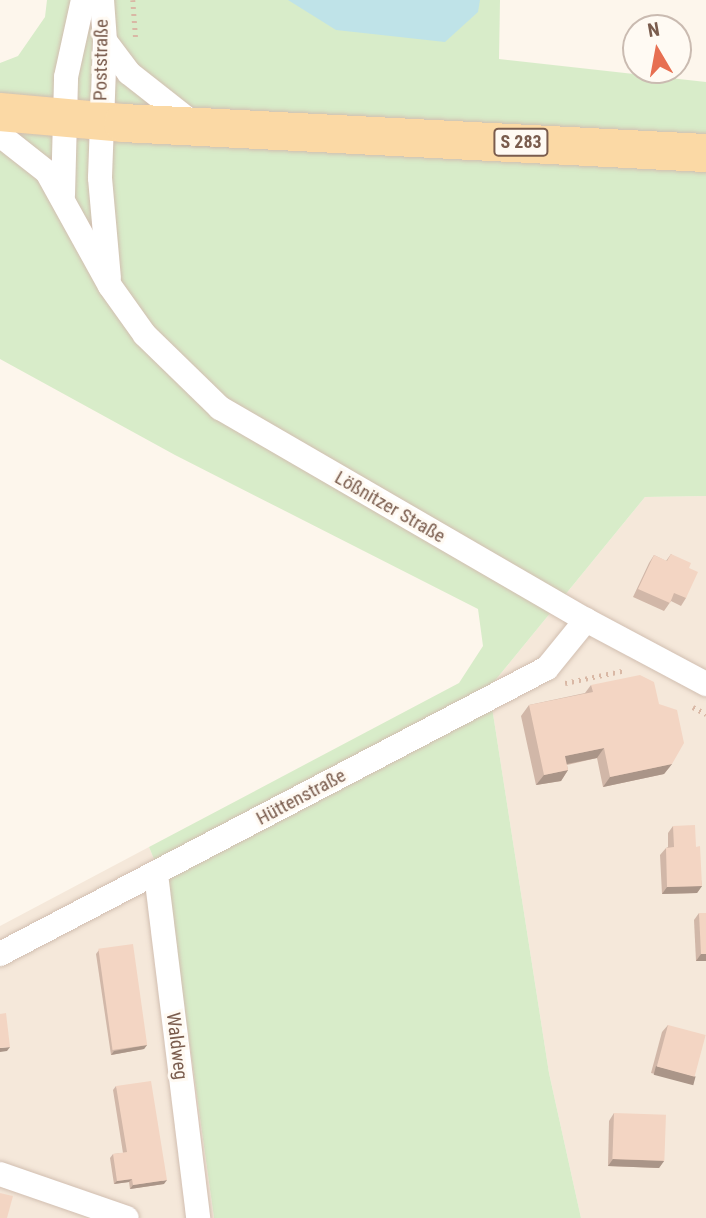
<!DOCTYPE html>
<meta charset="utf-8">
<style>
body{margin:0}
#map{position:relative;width:706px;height:1218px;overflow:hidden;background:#fdf6ec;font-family:"Roboto Condensed",sans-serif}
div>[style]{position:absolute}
.residential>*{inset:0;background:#f5e8da}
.green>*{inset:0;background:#d8ecc9}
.water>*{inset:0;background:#bfe3e8}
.path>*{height:4.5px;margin-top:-2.25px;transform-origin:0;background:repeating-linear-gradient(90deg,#d9b8a5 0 2px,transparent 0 7px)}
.roads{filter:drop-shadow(0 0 2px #d1beb0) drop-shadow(0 0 2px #d1beb0)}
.minor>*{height:24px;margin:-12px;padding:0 12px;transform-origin:12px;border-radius:12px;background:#fff}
.primary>*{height:38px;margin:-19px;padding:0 19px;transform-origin:19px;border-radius:19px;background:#fbd9a5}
.wall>*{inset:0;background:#d1b7a8}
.shaded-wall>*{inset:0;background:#aa9588;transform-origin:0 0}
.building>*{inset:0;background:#f3d5c3;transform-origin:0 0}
span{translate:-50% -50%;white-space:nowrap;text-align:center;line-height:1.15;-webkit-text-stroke:6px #fffaf3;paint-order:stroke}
.shield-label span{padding:2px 5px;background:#fffaf3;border:2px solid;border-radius:5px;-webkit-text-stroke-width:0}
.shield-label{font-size:18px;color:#7a5c4d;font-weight:700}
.street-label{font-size:19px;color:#7a5c4d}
.north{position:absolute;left:622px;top:14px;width:70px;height:70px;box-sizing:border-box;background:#fffaf3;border:2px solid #cabbb1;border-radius:50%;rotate:350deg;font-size:19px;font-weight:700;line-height:28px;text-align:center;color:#7a5c4d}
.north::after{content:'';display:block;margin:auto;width:24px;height:32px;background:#e76f51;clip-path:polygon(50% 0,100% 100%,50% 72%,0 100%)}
</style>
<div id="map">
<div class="residential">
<div style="clip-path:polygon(706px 496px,706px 1218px,581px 1218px,549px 1073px,489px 688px,645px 497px)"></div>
<div style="clip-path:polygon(149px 847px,169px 896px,214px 1218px,0 1218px,0 926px)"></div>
</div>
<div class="green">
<div style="clip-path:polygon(47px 0,500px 0,499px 59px,706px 82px,706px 496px,645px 497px,489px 688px,549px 1073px,581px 1218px,214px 1218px,169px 896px,149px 847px,459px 683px,483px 646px,478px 609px,175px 455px,0 359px,0 63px,18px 56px,45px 17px)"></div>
</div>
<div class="water">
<div style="clip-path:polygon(288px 0,480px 0,478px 12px,445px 42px,336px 30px)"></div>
</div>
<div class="path">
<div style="left:133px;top:0;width:41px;rotate:85.8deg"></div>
<div style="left:565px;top:683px;width:62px;rotate:-12deg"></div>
<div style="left:693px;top:707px;width:15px;rotate:28deg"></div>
</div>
<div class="roads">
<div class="minor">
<div style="left:102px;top:0;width:41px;rotate:85.8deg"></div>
<div style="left:105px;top:41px;width:137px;rotate:92.1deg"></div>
<div style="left:100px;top:178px;width:100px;rotate:84.9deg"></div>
<div style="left:105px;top:41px;width:40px;rotate:53deg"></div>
<div style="left:129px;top:73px;width:84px;rotate:38.2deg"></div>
<div style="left:0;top:135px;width:60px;rotate:38.2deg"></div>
<div style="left:47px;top:172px;width:130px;rotate:61.1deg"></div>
<div style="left:110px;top:286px;width:60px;rotate:54.5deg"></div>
<div style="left:145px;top:335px;width:105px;rotate:44.2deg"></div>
<div style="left:220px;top:408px;width:423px;rotate:30.1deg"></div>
<div style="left:586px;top:620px;width:136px;rotate:28.1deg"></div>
<div style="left:63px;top:195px;width:118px;rotate:-88.5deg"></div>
<div style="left:66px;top:77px;width:79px;rotate:-77.6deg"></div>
<div style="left:156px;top:874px;width:347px;rotate:83deg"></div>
<div style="left:0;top:954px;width:617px;rotate:-27.6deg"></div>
<div style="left:547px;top:668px;width:62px;rotate:-50.9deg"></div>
<div style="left:0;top:1174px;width:134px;rotate:19.1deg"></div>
</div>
<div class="primary">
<div style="left:0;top:112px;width:123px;rotate:5.1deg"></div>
<div style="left:123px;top:123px;width:584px;rotate:2.95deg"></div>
</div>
</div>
<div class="wall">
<div style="clip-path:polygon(671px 554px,689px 568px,686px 598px,681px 606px,671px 601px,664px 611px,633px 597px,649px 563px,654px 555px,666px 561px)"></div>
<div style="clip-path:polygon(591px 685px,672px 764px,664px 774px,603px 787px,597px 758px,567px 765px,568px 770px,561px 781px,536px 785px,521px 716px,529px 705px,585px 693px)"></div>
<div style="clip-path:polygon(673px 826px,696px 847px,702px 886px,697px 893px,662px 894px,660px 855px,666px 848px,668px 847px,668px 833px)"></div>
<div style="clip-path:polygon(699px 913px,706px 913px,706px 961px,696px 961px,694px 920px)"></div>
<div style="clip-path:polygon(99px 950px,147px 1045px,144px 1049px,111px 1055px,96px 954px)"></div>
<div style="clip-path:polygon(668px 1025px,691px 1084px,651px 1073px,662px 1032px)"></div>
<div style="clip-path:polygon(116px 1086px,164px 1184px,130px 1189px,129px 1182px,114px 1184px,110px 1158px,113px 1154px,123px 1153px,113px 1090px)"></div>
<div style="clip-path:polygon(614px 1113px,664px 1161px,659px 1168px,608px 1166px,609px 1121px)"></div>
</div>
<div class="shaded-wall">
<div style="clip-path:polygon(604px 748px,597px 758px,557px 766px,565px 756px)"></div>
<div style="clip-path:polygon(672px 764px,664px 774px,603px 787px,610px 777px)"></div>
<div style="clip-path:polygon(568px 770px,561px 781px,536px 785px,544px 775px)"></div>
<div style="clip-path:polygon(702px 886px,697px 893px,662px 894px,667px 887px)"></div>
<div style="clip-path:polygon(701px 954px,706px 954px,706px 961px,696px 961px)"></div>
<div style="clip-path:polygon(147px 1045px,144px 1049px,111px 1055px,114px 1051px)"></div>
<div style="clip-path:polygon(10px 1047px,7px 1051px,0 1052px,0 1048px)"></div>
<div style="left:656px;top:1066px;width:41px;height:9px;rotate:15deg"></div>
<div style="clip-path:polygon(613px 1159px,664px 1161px,659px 1168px,608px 1166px)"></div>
<div style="clip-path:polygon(132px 1179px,129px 1182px,114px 1184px,117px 1181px)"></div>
<div style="clip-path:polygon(167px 1180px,164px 1184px,130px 1189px,133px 1185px)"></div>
</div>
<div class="building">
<div style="clip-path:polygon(671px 554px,691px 563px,689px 568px,698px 572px,686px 598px,674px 593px,670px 603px,638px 589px,654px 555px,667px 561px)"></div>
<div style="clip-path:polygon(640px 675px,654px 682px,659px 704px,677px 710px,684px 743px,672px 764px,610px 777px,604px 748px,565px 756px,568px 770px,544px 775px,529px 705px,593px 692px,591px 685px)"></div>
<div style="clip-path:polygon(695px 825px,696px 847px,700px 846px,702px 886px,667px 887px,666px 848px,674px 847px,673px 826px)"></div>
<div style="clip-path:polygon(699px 913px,706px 913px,706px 954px,701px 954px)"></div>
<div style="left:133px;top:944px;width:102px;height:35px;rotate:82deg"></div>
<div style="clip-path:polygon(6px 1013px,10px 1047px,0 1048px,0 1014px)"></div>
<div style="left:668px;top:1025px;width:39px;height:43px;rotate:15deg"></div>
<div style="clip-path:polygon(151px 1081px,167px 1180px,133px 1185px,132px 1179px,117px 1181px,113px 1154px,127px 1152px,116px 1086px)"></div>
<div style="left:614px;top:1113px;width:52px;height:46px;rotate:2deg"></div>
<div style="clip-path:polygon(0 1193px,13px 1196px,7px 1218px,0 1218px)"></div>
</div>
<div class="shield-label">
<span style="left:521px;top:142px">S 283</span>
</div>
<div class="street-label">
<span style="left:101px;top:60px;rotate:-89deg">Poststraße</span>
<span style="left:390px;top:507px;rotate:30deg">Lößnitzer Straße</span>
<span style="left:301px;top:797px;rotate:-28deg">Hüttenstraße</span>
<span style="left:177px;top:1046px;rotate:83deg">Waldweg</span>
</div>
<div class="north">N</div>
</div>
